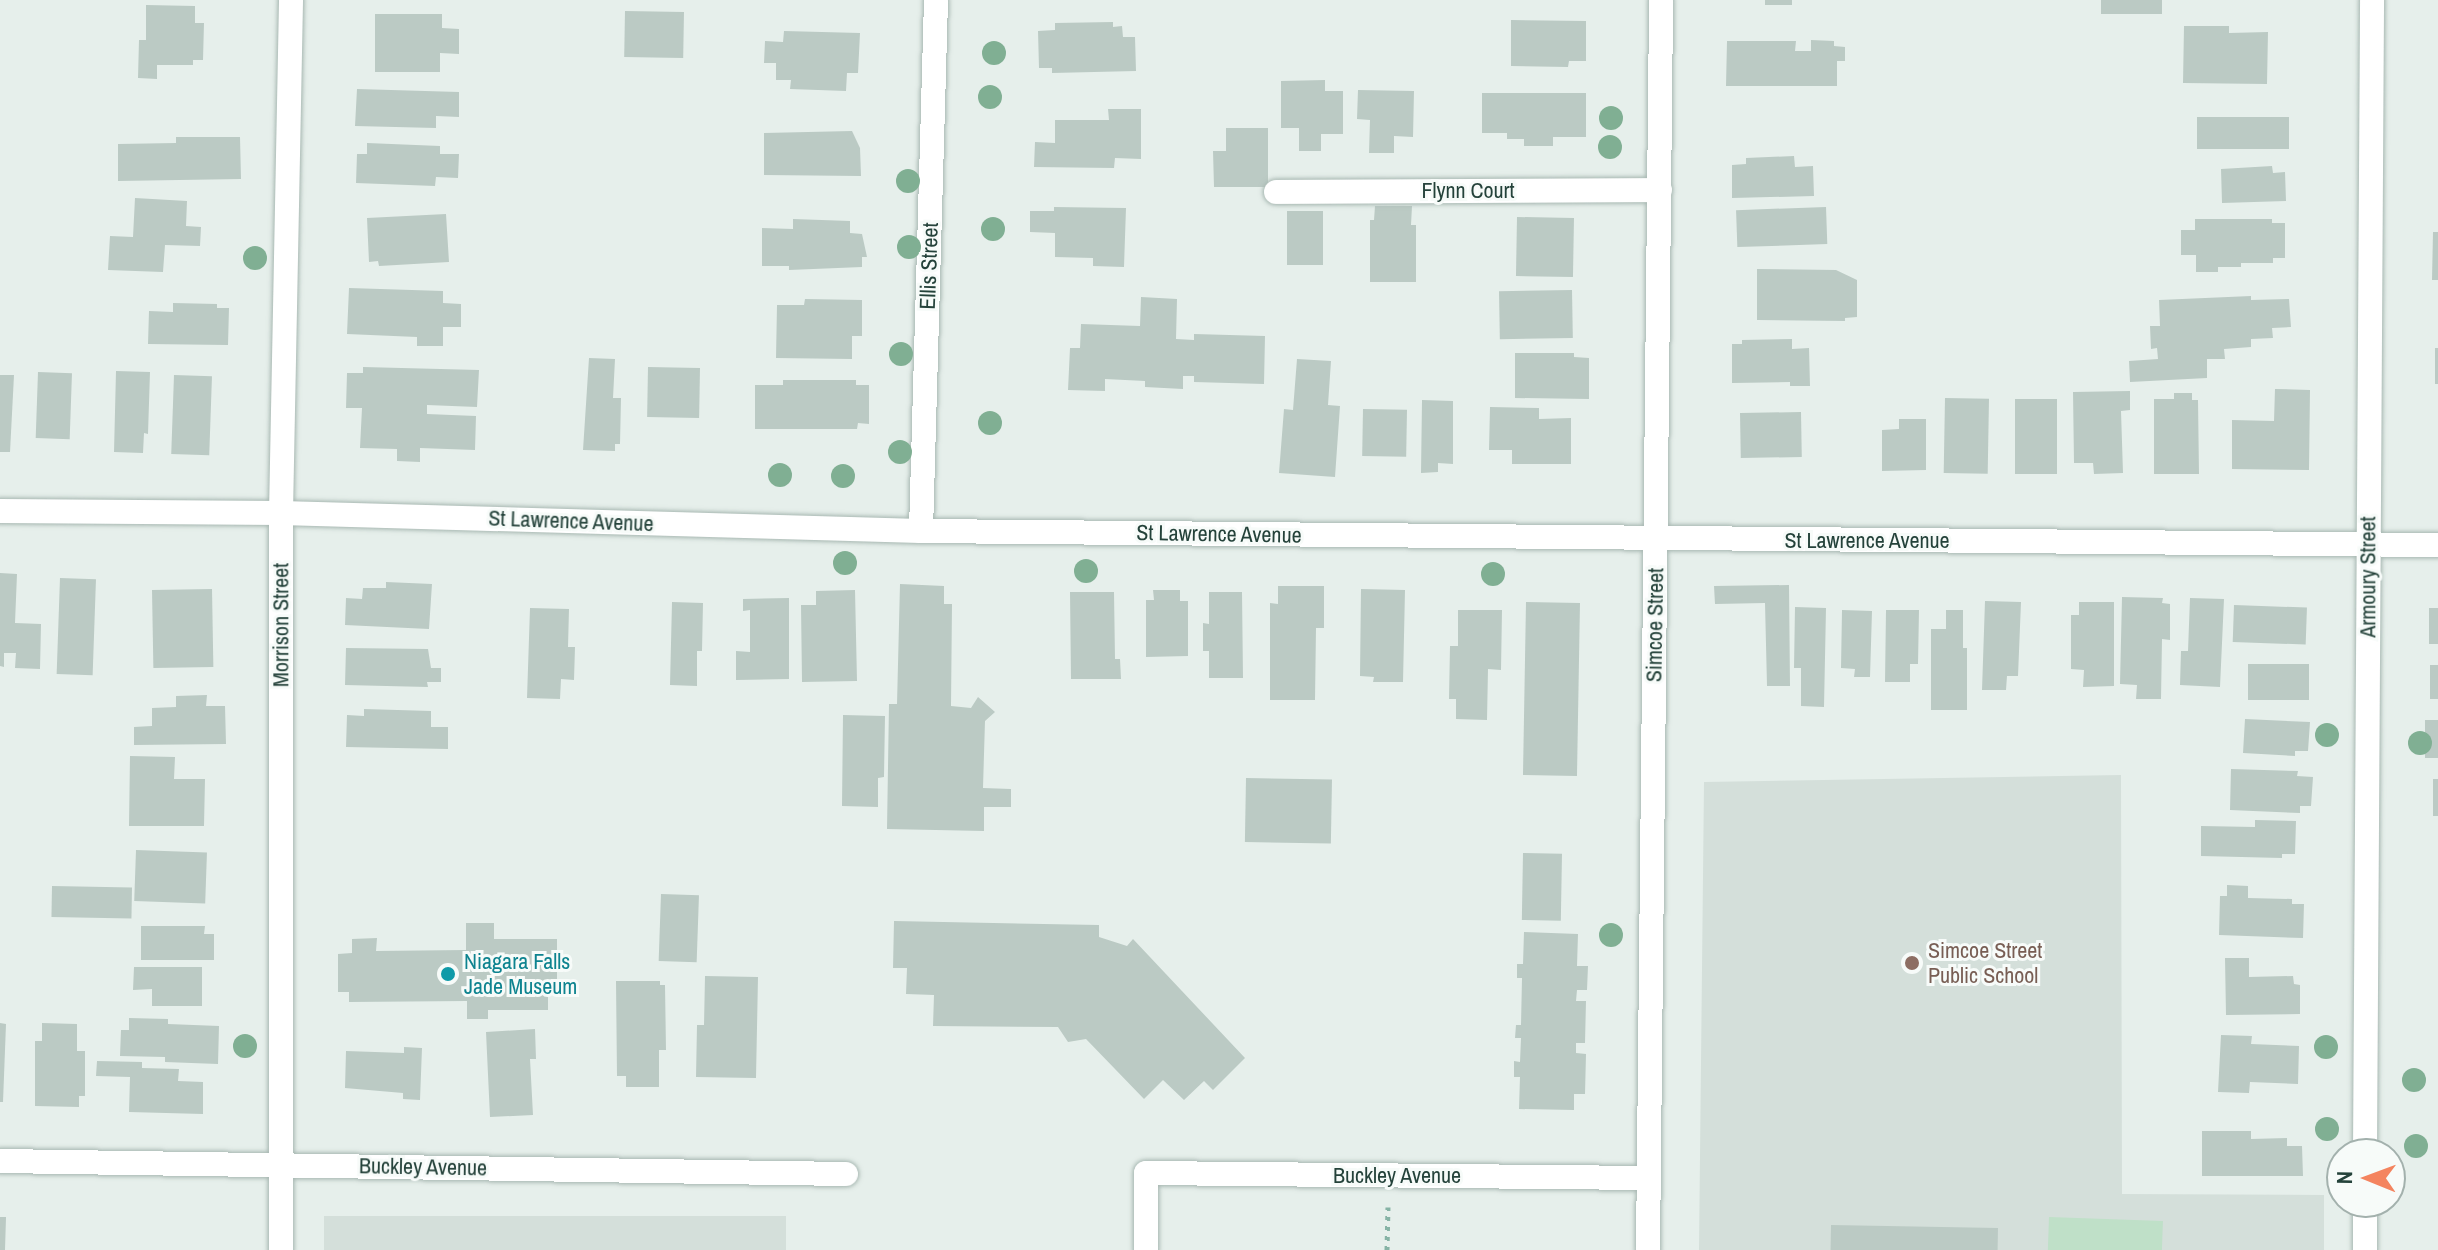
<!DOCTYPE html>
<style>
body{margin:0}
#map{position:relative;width:2438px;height:1250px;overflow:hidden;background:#e6efeb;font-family:"Archivo Narrow",sans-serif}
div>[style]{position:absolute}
.built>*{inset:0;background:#d4dfda;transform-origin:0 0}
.green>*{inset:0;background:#bfe0c8;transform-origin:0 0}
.building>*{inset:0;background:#bbcac4;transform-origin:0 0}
.path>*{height:5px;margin-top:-2.5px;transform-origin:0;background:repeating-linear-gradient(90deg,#86b3a5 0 4px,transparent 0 10px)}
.roads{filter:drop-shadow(0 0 2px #a8b8b2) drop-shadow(0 0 2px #a8b8b2)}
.minor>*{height:24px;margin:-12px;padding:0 12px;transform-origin:12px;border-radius:12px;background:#fff}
.trees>*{width:24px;height:24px;margin:-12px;border-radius:50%;background:#80af93}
.dots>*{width:22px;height:22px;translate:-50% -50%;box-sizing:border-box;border:4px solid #f7fbf9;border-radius:50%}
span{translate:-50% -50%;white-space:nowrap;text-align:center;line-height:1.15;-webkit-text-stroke:6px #f7fbf9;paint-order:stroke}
.street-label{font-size:22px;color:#24423a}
.education-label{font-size:22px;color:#785e54}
.left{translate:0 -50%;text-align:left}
.culture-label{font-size:22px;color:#0d838f}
.north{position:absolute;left:2326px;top:1138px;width:80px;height:80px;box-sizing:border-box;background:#f7fbf9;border:2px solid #a3b1ad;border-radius:50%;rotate:271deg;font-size:22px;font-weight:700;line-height:32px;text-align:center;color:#24423a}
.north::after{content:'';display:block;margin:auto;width:28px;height:36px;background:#f4845f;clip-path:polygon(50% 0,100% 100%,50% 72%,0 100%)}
</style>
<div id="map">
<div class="built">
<div style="clip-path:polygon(2121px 775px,2122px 1194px,2324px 1195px,2324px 1250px,1699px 1250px,1704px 782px)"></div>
<div style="left:786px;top:1216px;width:34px;height:462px;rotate:90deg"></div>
</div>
<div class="green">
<div style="left:2049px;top:1217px;width:114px;height:33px;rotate:2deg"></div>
</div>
<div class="building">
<div style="left:1765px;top:0;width:27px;height:5px"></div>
<div style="left:2101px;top:0;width:61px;height:14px"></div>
<div style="clip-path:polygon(146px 5px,195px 6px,195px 23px,204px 23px,203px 60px,193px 60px,193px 65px,157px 65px,157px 79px,138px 78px,139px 40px,146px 40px)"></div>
<div style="left:625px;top:11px;width:59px;height:46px;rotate:1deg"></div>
<div style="clip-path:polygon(375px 14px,442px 14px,442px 28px,459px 29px,459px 54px,440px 53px,440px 72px,375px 72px)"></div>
<div style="clip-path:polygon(1511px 20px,1586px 21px,1586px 61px,1569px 61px,1568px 67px,1511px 66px)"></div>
<div style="clip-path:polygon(1113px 22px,1113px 27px,1122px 26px,1123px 37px,1135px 37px,1136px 71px,1052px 73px,1052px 68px,1039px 68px,1038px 31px,1055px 30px,1055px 23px)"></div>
<div style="clip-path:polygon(2184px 26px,2229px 26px,2229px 33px,2268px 32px,2267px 84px,2183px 83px)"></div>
<div style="clip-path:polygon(784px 31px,860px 33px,858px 73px,847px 73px,846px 91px,790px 89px,791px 80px,776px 80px,776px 63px,764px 63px,765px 41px,783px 42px)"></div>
<div style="clip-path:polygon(1811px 40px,1834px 41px,1834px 46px,1845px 47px,1845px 61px,1837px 61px,1837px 86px,1726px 86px,1727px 41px,1796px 41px,1795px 51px,1811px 51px)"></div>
<div style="clip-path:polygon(1325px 80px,1325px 91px,1343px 91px,1343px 134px,1321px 134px,1321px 151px,1299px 151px,1299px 128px,1281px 128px,1281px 81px)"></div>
<div style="clip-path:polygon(357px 89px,459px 92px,459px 117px,436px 116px,436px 128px,355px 126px)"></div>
<div style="clip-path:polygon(1358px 90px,1414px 91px,1413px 137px,1394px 136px,1394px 153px,1369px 153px,1370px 120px,1357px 119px)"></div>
<div style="clip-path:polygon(1482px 93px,1586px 93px,1586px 137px,1553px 137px,1553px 146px,1524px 146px,1524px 139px,1507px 139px,1507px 133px,1482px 133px)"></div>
<div style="clip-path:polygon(1108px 109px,1141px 109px,1141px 159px,1115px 158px,1114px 168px,1034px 167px,1035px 142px,1055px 143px,1055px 120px,1109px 120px)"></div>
<div style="left:2197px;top:117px;width:92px;height:32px"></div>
<div style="clip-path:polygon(1226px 128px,1268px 128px,1268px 187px,1214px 187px,1213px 151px,1226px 151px)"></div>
<div style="clip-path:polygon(852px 131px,860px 148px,861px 176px,764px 175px,764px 133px)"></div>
<div style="clip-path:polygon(176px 137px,240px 137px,241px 179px,118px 181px,118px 144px,176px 143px)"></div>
<div style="clip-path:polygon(367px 143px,440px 146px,440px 154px,459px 154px,458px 178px,436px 177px,435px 186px,356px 183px,357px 154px,367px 154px)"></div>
<div style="clip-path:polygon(1794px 156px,1795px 167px,1813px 166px,1814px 196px,1732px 198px,1732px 165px,1746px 164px,1746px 158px)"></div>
<div style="clip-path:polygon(2272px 166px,2273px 173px,2285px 172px,2286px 201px,2222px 203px,2221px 169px)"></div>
<div style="clip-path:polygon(135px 198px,187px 201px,186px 226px,201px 227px,200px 246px,165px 245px,163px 272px,108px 270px,110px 236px,133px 237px)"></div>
<div style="clip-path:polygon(1375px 206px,1412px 206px,1411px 225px,1416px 225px,1416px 282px,1370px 282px,1370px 220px,1374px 220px)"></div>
<div style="clip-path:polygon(1054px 207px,1126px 208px,1124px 267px,1093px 266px,1093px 258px,1055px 257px,1055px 233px,1030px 232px,1030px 211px,1054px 211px)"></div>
<div style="left:1826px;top:207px;width:37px;height:90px;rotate:88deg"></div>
<div style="left:1287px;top:211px;width:36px;height:54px"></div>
<div style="clip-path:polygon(446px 214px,449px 262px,379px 266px,378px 261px,369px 262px,367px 218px)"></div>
<div style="left:1517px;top:217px;width:57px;height:59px;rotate:1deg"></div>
<div style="clip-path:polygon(793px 219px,850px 221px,850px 233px,862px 234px,867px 257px,862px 257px,862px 267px,789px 270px,789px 266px,762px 266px,762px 228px,793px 229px)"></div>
<div style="clip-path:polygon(2195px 219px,2272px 219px,2272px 223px,2285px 223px,2285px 258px,2273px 258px,2273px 263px,2241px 263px,2241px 267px,2218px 267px,2218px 272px,2196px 272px,2196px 255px,2181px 255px,2181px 230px,2195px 230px)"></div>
<div style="clip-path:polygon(2433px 232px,2438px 232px,2438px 280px,2432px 280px)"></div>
<div style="clip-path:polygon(1757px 269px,1836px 270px,1857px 280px,1857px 317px,1845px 318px,1845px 321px,1757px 320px)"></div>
<div style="clip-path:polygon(349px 288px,443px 291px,443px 303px,461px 304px,461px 327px,443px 327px,443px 346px,417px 346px,417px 337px,347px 334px)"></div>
<div style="left:1572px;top:290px;width:48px;height:73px;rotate:89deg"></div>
<div style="clip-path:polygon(2251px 296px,2251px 300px,2289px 299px,2291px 327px,2272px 328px,2273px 338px,2251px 339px,2251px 347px,2224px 349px,2225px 359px,2207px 359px,2207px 378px,2130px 382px,2129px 361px,2158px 359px,2157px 348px,2151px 349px,2150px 326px,2160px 326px,2159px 300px)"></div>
<div style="clip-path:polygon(1141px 297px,1177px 299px,1176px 339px,1194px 340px,1194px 334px,1265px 336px,1264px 384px,1194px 382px,1194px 376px,1183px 376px,1183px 389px,1145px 387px,1145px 381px,1105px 379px,1105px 391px,1068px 390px,1070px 348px,1080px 348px,1081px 324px,1140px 326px)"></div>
<div style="clip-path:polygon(805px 299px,862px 300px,862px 336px,852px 336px,852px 359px,776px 358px,777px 305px,804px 305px)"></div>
<div style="clip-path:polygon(173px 303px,217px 304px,217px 308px,229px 308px,228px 345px,148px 344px,149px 311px,173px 312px)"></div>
<div style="clip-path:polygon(1792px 339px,1792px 349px,1809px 348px,1810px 386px,1790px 386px,1790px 382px,1732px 383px,1732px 344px,1742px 344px,1742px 340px)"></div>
<div style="left:2435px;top:348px;width:3px;height:36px"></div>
<div style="clip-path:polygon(1515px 353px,1574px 353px,1574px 357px,1589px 358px,1589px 399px,1515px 398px)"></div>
<div style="clip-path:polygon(589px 358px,615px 359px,613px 398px,621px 398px,620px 444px,615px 444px,615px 451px,583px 450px)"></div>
<div style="clip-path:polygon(1297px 359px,1331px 361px,1328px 405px,1340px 406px,1335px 477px,1279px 473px,1284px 409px,1293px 410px)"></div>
<div style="clip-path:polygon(363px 367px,479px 370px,477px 407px,427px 405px,427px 414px,476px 416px,475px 450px,420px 448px,420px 462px,397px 461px,397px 449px,360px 448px,362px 408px,346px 408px,347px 373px,363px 373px)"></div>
<div style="left:648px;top:367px;width:52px;height:50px;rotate:1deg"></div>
<div style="clip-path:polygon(116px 371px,150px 372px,148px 434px,144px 433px,143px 453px,114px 452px)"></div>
<div style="left:38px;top:372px;width:34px;height:66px;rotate:2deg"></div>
<div style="clip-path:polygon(0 375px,14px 375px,10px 452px,0 452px)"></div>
<div style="left:174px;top:375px;width:38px;height:79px;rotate:2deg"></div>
<div style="clip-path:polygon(783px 380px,856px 380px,856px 385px,869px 385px,869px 424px,858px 423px,857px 429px,755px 429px,755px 385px,783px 385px)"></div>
<div style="clip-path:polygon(2275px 389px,2310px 390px,2309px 470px,2232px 469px,2232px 420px,2274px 421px)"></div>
<div style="clip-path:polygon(2130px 391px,2130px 410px,2121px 411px,2123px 473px,2094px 474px,2093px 463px,2074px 463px,2073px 392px)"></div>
<div style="clip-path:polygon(2174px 393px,2192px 393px,2192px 400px,2198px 400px,2199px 474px,2154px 474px,2154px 399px,2174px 399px)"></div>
<div style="left:1945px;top:398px;width:44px;height:75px;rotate:1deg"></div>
<div style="left:2015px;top:399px;width:42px;height:75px"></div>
<div style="clip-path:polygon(1422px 400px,1453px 401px,1453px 464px,1438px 463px,1438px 472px,1421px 473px)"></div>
<div style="clip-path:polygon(1490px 407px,1539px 408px,1539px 419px,1571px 418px,1571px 464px,1512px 464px,1512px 450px,1489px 450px)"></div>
<div style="left:1363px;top:409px;width:44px;height:47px;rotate:1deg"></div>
<div style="left:1801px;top:412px;width:45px;height:61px;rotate:89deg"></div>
<div style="clip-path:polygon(1899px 419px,1926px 419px,1926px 470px,1882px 471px,1882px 430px,1899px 429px)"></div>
<div style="clip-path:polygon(0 573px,17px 574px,15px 623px,41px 624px,40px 669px,15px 668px,16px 653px,4px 653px,4px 667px,0 666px)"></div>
<div style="left:60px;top:578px;width:36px;height:96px;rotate:2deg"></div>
<div style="clip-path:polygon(386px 582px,432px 584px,429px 629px,345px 625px,346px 598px,362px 599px,363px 588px,386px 588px)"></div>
<div style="clip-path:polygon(900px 584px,944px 586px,944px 604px,952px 604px,951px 706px,971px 708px,978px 697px,995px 712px,985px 721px,983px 788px,1011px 789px,1011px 807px,984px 807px,984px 831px,887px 829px,889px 704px,897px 704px)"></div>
<div style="clip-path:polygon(1789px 585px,1790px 686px,1767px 686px,1765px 603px,1715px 604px,1714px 586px)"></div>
<div style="clip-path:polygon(1278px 586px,1324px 586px,1324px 628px,1316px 628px,1315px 700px,1270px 700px,1270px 603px,1278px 604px)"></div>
<div style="left:212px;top:589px;width:78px;height:60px;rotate:89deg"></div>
<div style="clip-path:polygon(1361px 589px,1405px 590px,1403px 682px,1373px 682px,1374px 677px,1360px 676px)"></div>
<div style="clip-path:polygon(855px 590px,857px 681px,802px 682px,801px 605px,816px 605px,816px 591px)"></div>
<div style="clip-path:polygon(1153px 590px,1180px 590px,1180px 601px,1188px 601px,1188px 656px,1146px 657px,1146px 600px,1154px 600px)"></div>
<div style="clip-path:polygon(1070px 592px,1114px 592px,1115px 659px,1120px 659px,1121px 679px,1071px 679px)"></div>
<div style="clip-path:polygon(1209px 592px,1242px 592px,1243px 678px,1209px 678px,1209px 651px,1203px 651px,1203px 623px,1209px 624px)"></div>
<div style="clip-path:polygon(2122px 597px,2163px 598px,2162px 603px,2170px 604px,2170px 640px,2162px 639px,2161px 699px,2136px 699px,2137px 685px,2120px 684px)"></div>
<div style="clip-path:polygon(789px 598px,789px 679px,736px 680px,736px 651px,750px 652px,750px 610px,743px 611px,743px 599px)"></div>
<div style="clip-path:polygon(2190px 598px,2224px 599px,2220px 687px,2180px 685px,2181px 651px,2188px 651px)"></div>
<div style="clip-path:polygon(1985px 601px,2021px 602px,2018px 676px,2007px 676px,2006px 690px,1982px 690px)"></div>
<div style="clip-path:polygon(672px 602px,703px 603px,702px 651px,697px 651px,697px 686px,670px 685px)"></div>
<div style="left:1526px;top:602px;width:54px;height:173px;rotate:1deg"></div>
<div style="clip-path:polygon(2079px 602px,2114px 602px,2114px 686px,2083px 687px,2084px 670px,2071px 669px,2071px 615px,2079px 615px)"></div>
<div style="left:2234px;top:605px;width:73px;height:37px;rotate:2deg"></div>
<div style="clip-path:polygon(1795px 607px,1826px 608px,1824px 707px,1801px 706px,1801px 668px,1794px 668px)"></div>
<div style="clip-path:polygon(530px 608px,569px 609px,568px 647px,575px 647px,574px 680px,561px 679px,560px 699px,527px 698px)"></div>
<div style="left:2429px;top:608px;width:9px;height:36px"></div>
<div style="clip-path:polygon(1458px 610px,1502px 610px,1501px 670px,1488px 669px,1487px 720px,1456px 719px,1456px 699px,1449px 699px,1450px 646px,1458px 646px)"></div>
<div style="clip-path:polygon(1842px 610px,1872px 611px,1870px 677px,1854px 677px,1855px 669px,1841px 668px)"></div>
<div style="clip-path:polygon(1886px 610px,1919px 610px,1918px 664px,1910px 664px,1910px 682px,1885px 682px)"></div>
<div style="clip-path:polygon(1946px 610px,1963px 610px,1963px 648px,1967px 648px,1967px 710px,1931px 710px,1931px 629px,1946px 629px)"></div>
<div style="clip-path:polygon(346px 648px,428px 649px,431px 668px,441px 668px,441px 682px,427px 682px,428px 687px,345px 685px)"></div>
<div style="left:2248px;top:664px;width:61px;height:36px"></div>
<div style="left:2430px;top:665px;width:8px;height:34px"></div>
<div style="clip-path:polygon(207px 695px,206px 706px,225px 706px,226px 744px,134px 745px,134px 727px,152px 726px,152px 708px,176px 707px,176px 696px)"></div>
<div style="clip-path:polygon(364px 709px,431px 711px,431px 727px,448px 727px,448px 749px,346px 747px,347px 715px,364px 716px)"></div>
<div style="clip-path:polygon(843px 715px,885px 716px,884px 777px,878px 778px,878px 807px,842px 806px)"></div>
<div style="clip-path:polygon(2245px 719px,2310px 722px,2308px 751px,2295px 751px,2295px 756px,2243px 753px)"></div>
<div style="left:2425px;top:720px;width:13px;height:38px"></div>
<div style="clip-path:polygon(130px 756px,175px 757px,174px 779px,205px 779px,204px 826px,129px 826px)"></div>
<div style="clip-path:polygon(2231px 769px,2298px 771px,2297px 776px,2313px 777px,2311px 806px,2300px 806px,2300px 813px,2230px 810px)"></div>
<div style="left:1246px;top:778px;width:86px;height:64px;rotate:1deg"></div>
<div style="left:2433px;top:779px;width:5px;height:37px"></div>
<div style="clip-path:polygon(2255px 820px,2296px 821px,2295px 854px,2282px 854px,2282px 858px,2201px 856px,2201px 826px,2255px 827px)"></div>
<div style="left:136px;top:850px;width:71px;height:51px;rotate:2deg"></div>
<div style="left:1523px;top:853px;width:39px;height:67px;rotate:1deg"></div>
<div style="clip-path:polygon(2227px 885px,2248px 886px,2248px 898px,2292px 899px,2292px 904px,2304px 904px,2303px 938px,2219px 935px,2220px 896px,2227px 896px)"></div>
<div style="left:52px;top:886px;width:80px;height:31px;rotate:1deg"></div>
<div style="left:661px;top:894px;width:38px;height:67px;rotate:2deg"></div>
<div style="clip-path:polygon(894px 921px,1099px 925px,1099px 937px,1127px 946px,1133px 939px,1245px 1058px,1213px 1090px,1204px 1081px,1184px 1100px,1163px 1080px,1144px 1099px,1086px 1039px,1068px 1042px,1058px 1027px,933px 1026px,934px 995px,906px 994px,907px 968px,893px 968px)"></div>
<div style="clip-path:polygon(466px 923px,494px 923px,494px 939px,557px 939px,557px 993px,548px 993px,548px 1010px,488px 1010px,488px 1019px,467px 1019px,467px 1001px,349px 1002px,349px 992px,338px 992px,338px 954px,352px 953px,352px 939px,377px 938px,376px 951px,466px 950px)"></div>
<div style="clip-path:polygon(141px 926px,205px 926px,204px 934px,214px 934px,214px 960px,141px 960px)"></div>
<div style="clip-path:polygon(1524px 932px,1578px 934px,1577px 966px,1588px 966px,1587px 990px,1577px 990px,1576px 1001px,1586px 1001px,1585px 1043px,1576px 1043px,1576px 1053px,1586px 1054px,1585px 1094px,1574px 1094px,1574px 1110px,1519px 1109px,1520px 1077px,1514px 1077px,1514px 1061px,1520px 1062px,1521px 1038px,1515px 1038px,1516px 1025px,1521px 1025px,1522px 978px,1517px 978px,1517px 964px,1523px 964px)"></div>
<div style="clip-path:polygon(2225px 958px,2249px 958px,2249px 977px,2293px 976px,2294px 984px,2300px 985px,2300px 1014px,2226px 1015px)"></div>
<div style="clip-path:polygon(134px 967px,202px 967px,202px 1006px,152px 1006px,152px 989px,133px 990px)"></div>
<div style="clip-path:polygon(705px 976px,758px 977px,756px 1078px,696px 1077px,697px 1025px,704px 1025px)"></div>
<div style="clip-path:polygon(616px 981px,660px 981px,660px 985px,665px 985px,666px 1050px,659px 1050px,659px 1087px,626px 1087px,626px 1076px,617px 1076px)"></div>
<div style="clip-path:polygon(129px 1018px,168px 1019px,168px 1024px,219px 1026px,218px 1064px,165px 1062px,165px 1057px,120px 1056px,121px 1030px,129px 1030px)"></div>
<div style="clip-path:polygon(0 1023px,6px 1024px,3px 1102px,0 1102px)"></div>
<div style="clip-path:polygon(42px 1023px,77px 1024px,77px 1051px,85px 1051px,85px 1096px,79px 1096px,79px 1107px,35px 1106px,35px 1041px,42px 1041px)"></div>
<div style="clip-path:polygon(535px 1029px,536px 1059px,530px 1059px,533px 1115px,490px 1117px,486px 1032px)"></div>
<div style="clip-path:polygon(2221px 1035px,2252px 1036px,2251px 1044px,2299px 1046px,2298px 1084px,2250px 1082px,2249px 1093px,2218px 1092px)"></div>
<div style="clip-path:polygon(404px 1047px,422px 1048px,420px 1100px,403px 1099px,403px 1093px,345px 1088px,346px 1051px,404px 1053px)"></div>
<div style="clip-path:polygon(97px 1061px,142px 1062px,142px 1068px,179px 1069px,178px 1081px,203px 1082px,203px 1114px,129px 1112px,130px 1077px,96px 1076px)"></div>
<div style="clip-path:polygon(2202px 1131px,2251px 1131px,2251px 1139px,2287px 1138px,2287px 1146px,2302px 1146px,2303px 1176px,2202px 1176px)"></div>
<div style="clip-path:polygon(0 1217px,6px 1217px,5px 1250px,0 1250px)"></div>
<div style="left:1831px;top:1225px;width:167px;height:25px;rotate:1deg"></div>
</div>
<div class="path">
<div style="left:1387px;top:1250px;width:43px;rotate:-88.7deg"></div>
</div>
<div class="roads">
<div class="minor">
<div style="left:1276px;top:192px;width:384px;rotate:-0.3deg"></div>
<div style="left:0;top:511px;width:281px;rotate:0.4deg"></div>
<div style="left:281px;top:513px;width:640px;rotate:1.61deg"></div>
<div style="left:921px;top:531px;width:1517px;rotate:0.53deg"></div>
<div style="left:921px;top:531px;width:531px;rotate:-88.38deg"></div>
<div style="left:2365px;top:1154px;width:1154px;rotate:-89.65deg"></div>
<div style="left:0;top:1161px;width:846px;rotate:0.88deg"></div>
<div style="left:281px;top:1250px;width:737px;rotate:-90deg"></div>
<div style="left:281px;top:513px;width:513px;rotate:-88.88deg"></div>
<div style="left:1146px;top:1250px;width:77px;rotate:-90deg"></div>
<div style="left:1146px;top:1173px;width:502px;rotate:0.57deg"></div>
<div style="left:1648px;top:1250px;width:1250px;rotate:-89.4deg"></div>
<div style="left:2365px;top:1250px;width:48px;rotate:-90deg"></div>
</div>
</div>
<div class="trees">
<div style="left:994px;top:53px"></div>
<div style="left:990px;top:97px"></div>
<div style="left:1611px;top:118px"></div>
<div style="left:1610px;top:147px"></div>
<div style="left:908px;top:181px"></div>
<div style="left:993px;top:229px"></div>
<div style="left:909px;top:247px"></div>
<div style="left:255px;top:258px"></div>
<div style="left:901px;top:354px"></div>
<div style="left:990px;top:423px"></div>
<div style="left:900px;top:452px"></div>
<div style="left:780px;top:475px"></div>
<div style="left:843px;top:476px"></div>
<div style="left:845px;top:563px"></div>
<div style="left:1086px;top:571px"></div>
<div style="left:1493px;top:574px"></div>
<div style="left:2327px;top:735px"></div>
<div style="left:2420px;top:743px"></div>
<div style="left:1611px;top:935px"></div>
<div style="left:245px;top:1046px"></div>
<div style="left:2326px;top:1047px"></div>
<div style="left:2414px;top:1080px"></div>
<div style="left:2327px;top:1129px"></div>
<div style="left:2416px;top:1146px"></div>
</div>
<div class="dots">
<div style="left:1912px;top:963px;background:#8d6e63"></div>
<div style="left:448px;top:974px;background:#0f9aa8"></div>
</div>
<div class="street-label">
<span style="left:1468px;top:191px">Flynn Court</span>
<span style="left:929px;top:266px;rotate:-88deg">Ellis Street</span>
<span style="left:571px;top:521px;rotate:2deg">St Lawrence Avenue</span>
<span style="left:1219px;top:534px;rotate:1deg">St Lawrence Avenue</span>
<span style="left:1867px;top:541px">St Lawrence Avenue</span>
<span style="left:2368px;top:577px;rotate:-90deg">Armoury Street</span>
<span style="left:281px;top:625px;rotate:-90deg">Morrison Street</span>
<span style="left:1655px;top:625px;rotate:-89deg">Simcoe Street</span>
<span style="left:423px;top:1167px;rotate:1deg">Buckley Avenue</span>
<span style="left:1397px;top:1176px">Buckley Avenue</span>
</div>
<div class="education-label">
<span class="left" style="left:1928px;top:963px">Simcoe Street<br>Public School</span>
</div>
<div class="culture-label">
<span class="left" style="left:464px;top:974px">Niagara Falls<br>Jade Museum</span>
</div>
<div class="north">N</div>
</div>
